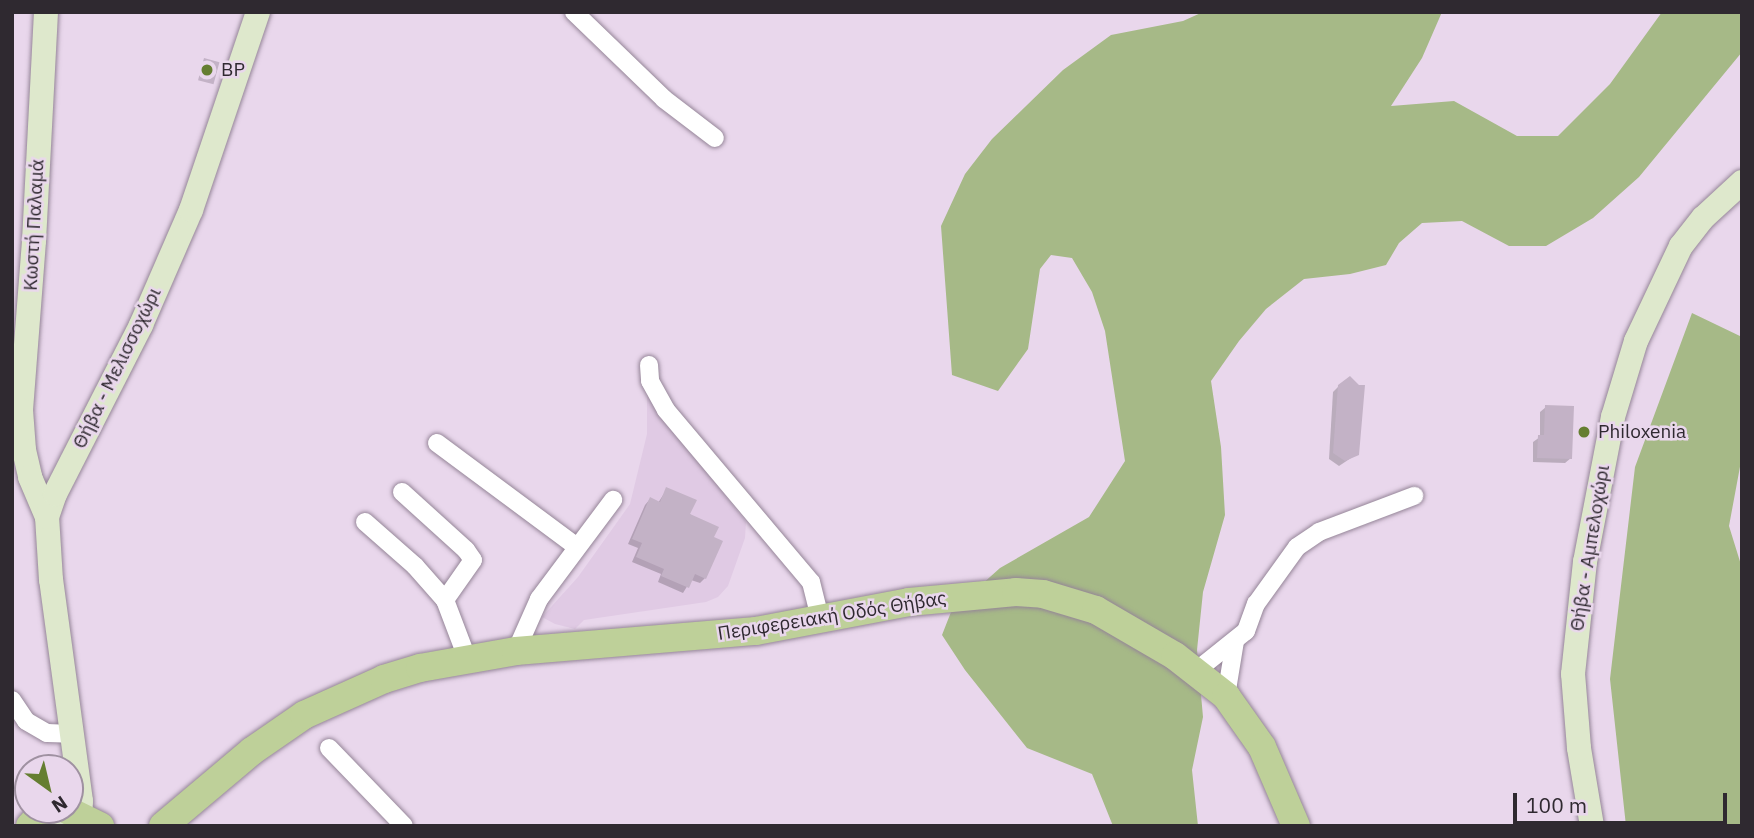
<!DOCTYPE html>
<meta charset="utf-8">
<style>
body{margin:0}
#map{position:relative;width:1754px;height:838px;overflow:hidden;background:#e9d7ec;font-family:"IBM Plex Sans",sans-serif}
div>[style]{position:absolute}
.built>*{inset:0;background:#e0cae4}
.green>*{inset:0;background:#a6b987}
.shadow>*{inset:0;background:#0003}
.building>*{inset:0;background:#c3b2c6;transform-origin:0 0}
.roads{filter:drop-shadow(0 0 2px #958598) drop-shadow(0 0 2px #958598)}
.street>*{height:18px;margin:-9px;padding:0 9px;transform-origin:9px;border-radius:9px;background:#fff}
.secondary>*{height:24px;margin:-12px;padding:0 12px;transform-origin:12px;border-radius:12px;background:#dee8cc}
.primary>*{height:28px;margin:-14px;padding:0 14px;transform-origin:14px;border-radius:14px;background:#bed099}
.dots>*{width:19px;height:19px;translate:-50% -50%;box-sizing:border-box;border:4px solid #e9d7ec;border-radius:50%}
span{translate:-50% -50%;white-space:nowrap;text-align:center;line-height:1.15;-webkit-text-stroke:5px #e9d7ec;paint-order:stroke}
.poi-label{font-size:19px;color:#2f2930}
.left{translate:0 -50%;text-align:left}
.street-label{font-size:19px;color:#2f2930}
.frame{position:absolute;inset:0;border:14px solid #2f2930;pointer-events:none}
.north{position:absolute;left:14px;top:754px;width:70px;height:70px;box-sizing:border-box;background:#e9d7ec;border:2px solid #9f91a1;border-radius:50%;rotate:146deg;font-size:19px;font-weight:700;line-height:28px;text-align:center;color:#2f2930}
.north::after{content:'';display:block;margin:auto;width:24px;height:32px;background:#657e31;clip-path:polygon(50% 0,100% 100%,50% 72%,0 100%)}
.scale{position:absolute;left:1513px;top:793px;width:214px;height:32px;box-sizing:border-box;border:4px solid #2f2930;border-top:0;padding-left:9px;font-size:21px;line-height:24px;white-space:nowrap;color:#2f2930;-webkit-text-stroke:5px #e9d7ec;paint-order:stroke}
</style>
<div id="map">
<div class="built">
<div style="clip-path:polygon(647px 392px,663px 417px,746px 522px,745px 538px,728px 586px,718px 597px,706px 602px,584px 620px,575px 629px,555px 624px,542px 617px,578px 577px,630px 504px,647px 434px)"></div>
</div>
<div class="green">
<div style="clip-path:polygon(1203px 12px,1442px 12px,1422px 58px,1391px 106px,1454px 101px,1517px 136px,1558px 136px,1610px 84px,1662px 12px,1742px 12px,1742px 52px,1639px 177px,1593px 218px,1546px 246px,1509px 246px,1462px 221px,1422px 223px,1399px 243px,1386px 265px,1350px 274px,1304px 279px,1266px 309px,1239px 341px,1211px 381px,1221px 447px,1225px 515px,1203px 592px,1197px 650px,1203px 717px,1192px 770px,1198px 826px,1113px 826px,1092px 774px,1027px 748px,965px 670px,942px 635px,951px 612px,1000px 568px,1089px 517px,1125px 461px,1105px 331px,1092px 292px,1072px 258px,1051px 255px,1040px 269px,1028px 349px,998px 391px,952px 375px,941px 226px,965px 174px,992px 139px,1063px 70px,1111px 35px,1183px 21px)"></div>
<div style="clip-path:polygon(1692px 313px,1742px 337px,1742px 456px,1729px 526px,1742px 568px,1742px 826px,1626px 826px,1610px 679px,1635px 467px)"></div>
</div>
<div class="shadow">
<div style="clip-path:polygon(1339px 386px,1357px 454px,1339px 466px,1329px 459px,1333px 392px)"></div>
<div style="clip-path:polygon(1546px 407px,1571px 458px,1565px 463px,1533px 462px,1533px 442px,1540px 437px,1540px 412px)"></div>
<div style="clip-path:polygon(667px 489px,712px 538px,705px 578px,700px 583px,691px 580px,683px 593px,658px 582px,661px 574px,632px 562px,638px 548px,628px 544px,645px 505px,650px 499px,658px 503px)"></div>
</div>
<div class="building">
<div style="left:204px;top:58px;width:16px;height:23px;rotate:15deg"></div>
<div style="clip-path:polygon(1350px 376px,1359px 385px,1365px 385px,1359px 455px,1345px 461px,1333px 453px,1338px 385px)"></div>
<div style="clip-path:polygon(1545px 405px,1574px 406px,1572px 459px,1537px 458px,1538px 435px,1544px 435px)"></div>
<div style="clip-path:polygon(666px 487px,697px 500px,690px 514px,719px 527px,714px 537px,723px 541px,706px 579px,695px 574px,689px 588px,661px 576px,664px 569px,636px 557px,642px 543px,632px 539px,650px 497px,660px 502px)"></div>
</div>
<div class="roads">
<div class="street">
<div style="left:574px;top:12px;width:125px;rotate:44deg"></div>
<div style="left:664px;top:99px;width:64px;rotate:37.4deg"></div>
<div style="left:649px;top:365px;width:16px;rotate:86deg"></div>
<div style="left:650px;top:381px;width:33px;rotate:61deg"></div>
<div style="left:666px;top:410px;width:225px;rotate:49.9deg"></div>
<div style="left:811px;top:582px;width:38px;rotate:76deg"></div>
<div style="left:437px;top:443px;width:174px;rotate:36.6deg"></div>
<div style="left:402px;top:492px;width:86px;rotate:42.2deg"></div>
<div style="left:466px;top:550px;width:12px;rotate:55deg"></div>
<div style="left:473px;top:560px;width:49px;rotate:125deg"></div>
<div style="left:365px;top:522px;width:67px;rotate:41.3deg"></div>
<div style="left:415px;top:566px;width:45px;rotate:48.6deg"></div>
<div style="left:445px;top:600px;width:62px;rotate:69.2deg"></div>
<div style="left:516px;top:651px;width:57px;rotate:-66.1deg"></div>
<div style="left:539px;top:599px;width:124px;rotate:-53.2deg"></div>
<div style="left:1196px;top:671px;width:64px;rotate:-38.7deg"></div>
<div style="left:1246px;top:631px;width:29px;rotate:-70deg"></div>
<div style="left:1256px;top:604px;width:70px;rotate:-54.3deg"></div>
<div style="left:1297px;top:547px;width:27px;rotate:-34deg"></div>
<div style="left:1319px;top:532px;width:102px;rotate:-20.8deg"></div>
<div style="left:1226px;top:696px;width:56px;rotate:-80.7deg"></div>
<div style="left:12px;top:700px;width:25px;rotate:56deg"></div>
<div style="left:26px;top:721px;width:24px;rotate:30deg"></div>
<div style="left:47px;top:733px;width:25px;rotate:2deg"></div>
<div style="left:329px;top:748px;width:108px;rotate:46.1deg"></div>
</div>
<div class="secondary">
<div style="left:46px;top:12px;width:229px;rotate:93deg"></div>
<div style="left:34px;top:241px;width:169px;rotate:94.4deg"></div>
<div style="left:21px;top:410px;width:40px;rotate:85.7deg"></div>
<div style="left:24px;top:450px;width:28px;rotate:77deg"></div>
<div style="left:30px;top:477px;width:43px;rotate:67deg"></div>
<div style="left:56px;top:810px;width:16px;rotate:90deg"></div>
<div style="left:80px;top:826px;width:25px;rotate:-88deg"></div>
<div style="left:81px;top:801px;width:223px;rotate:-97.7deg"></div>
<div style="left:51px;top:580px;width:63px;rotate:-93.6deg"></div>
<div style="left:47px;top:517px;width:24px;rotate:-71deg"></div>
<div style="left:55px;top:494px;width:190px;rotate:-63deg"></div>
<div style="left:141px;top:325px;width:125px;rotate:-66.5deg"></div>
<div style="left:191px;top:210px;width:209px;rotate:-71.3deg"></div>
<div style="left:1592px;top:826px;width:79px;rotate:-99.5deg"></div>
<div style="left:1579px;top:748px;width:74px;rotate:-94.6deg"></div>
<div style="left:1573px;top:674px;width:113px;rotate:-83.9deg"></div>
<div style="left:1585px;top:562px;width:148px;rotate:-79.1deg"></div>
<div style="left:1613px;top:417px;width:79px;rotate:-73.2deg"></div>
<div style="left:1636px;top:341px;width:105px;rotate:-64.7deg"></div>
<div style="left:1681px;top:246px;width:36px;rotate:-52deg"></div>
<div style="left:1703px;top:218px;width:53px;rotate:-42.7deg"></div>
</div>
<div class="primary">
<div style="left:67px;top:810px;width:37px;rotate:26deg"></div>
<div style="left:30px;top:826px;width:22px;rotate:-47deg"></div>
<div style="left:163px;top:826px;width:116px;rotate:-40.1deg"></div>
<div style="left:252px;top:751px;width:63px;rotate:-34.7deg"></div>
<div style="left:304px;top:715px;width:88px;rotate:-24.2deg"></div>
<div style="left:384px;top:679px;width:38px;rotate:-17deg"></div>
<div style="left:420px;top:668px;width:97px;rotate:-10deg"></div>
<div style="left:516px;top:651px;width:241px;rotate:-4.8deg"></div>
<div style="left:756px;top:631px;width:156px;rotate:-10.7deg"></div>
<div style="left:909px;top:602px;width:107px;rotate:-5.3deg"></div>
<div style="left:1016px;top:592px;width:27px;rotate:4deg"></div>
<div style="left:1043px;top:594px;width:55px;rotate:16.8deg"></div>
<div style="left:1096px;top:610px;width:91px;rotate:30.2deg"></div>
<div style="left:1175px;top:656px;width:65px;rotate:38.1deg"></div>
<div style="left:1226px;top:696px;width:62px;rotate:54.8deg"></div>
<div style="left:1262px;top:747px;width:86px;rotate:66.7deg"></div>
</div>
</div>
<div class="dots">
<div style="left:207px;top:70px;background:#657e31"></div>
<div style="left:1584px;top:432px;background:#657e31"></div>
</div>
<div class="poi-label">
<span class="left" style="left:221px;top:70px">BP</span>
<span class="left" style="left:1598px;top:432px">Philoxenia</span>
</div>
<div class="street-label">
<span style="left:34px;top:225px;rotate:-87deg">Κωστή Παλαμά</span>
<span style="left:117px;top:368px;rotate:-64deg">Θήβα - Μελισσοχώρι</span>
<span style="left:1590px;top:548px;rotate:-81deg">Θήβα - Αμπελοχώρι</span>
<span style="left:832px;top:616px;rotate:-9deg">Περιφερειακή Οδός Θήβας</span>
</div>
<div class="frame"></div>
<div class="north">N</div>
<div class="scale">100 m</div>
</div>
